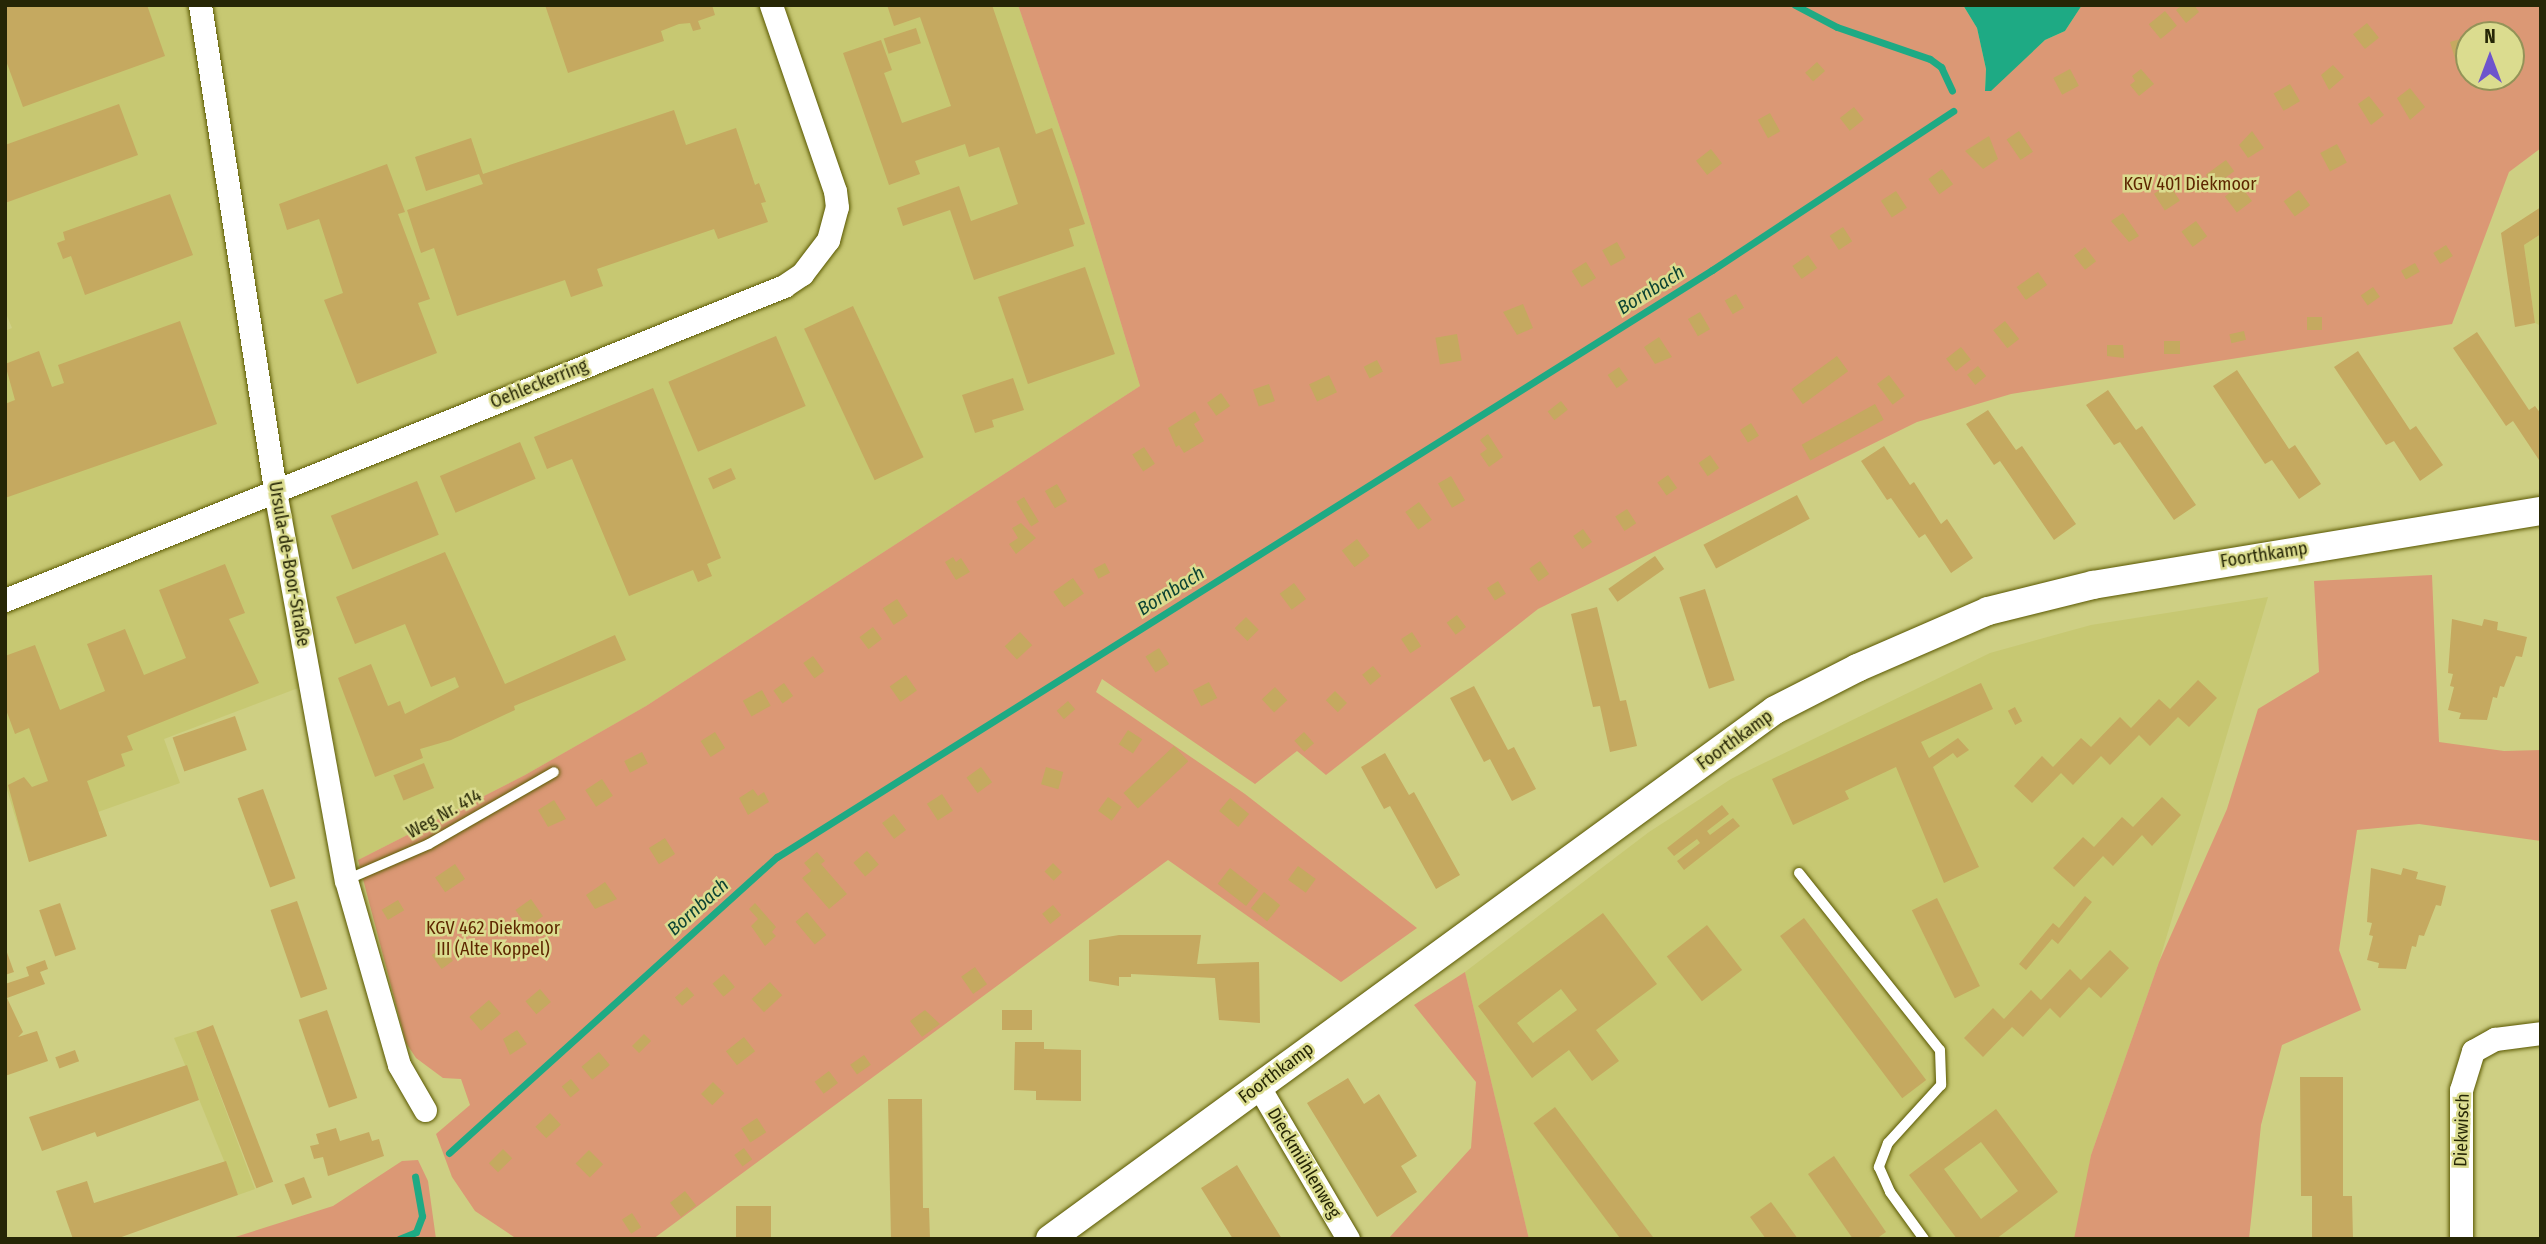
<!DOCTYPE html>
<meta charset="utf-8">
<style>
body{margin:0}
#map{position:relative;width:2546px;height:1244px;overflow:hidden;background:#cecf83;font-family:"Fira Sans Condensed",sans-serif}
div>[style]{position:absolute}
.built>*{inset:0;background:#c7c872}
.green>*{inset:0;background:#db9875}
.water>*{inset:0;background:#1eaa84}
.stream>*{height:7px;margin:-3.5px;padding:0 3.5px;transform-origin:3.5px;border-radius:3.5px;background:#1eaa84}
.building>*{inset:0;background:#c5a960;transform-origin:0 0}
.roads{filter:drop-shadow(0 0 2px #5a5800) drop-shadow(0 0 2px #5a5800)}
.service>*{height:10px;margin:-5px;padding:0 5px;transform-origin:5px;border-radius:5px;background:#fff}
.minor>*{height:23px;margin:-11.5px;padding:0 11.5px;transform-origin:11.5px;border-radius:11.5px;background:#fff}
.tertiary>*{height:28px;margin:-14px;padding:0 14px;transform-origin:14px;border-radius:14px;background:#fff}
span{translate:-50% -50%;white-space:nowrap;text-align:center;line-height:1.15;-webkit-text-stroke:5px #dbdc8f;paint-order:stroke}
.park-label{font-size:18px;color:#5e2600}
.street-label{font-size:18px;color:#262606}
.water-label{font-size:19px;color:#0c4333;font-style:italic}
.frame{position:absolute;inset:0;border:7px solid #262606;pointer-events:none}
.north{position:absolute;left:2455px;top:21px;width:70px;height:70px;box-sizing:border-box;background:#dbdc8f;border:2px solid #939358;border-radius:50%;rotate:0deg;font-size:19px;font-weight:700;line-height:28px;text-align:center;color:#262606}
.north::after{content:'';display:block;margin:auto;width:24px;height:32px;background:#6e54cd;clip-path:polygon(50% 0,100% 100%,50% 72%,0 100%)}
</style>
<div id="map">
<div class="built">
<div style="clip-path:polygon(5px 5px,1018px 5px,1077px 178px,1140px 386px,646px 706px,525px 775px,358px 860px,322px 679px,164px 739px,180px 783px,98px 812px,107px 836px,29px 862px,5px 783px,5px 331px,12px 328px,5px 311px)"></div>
<div style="clip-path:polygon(2541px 234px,2541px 326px,2535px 323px,2524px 245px)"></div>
<div style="clip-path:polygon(2268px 597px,2159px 962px,2091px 1155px,2077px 1239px,1529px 1239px,1465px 972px,1649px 832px,1731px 779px,1990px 653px,2091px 625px)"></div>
<div style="clip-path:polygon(196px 1031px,255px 1189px,238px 1195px,174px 1038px)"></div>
</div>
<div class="green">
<div style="clip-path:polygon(evenodd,1018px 5px,1963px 5px,1977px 28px,1986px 69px,1985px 90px,1990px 91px,2045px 40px,2065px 31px,2082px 5px,2541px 5px,2541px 148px,2509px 172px,2452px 324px,2011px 394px,1917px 422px,1538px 609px,1326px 775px,1297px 751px,1255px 784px,1102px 679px,1096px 692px,1245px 794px,1417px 928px,1341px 982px,1168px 860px,653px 1239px,517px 1239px,475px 1211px,452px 1177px,436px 1134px,470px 1105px,461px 1079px,443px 1078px,416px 1058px,406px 1043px,358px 860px,525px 775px,646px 706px,1140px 386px,1077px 178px,1018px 5px,2469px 35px,2511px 35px,2511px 77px,2469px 77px,2469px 35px)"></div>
<div style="clip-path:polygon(2432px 575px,2439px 742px,2504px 751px,2541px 750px,2541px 841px,2419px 824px,2357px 830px,2339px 950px,2361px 1010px,2282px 1045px,2261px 1125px,2249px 1239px,2074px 1239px,2091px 1155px,2159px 962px,2227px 809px,2258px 709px,2319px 672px,2314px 581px)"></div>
<div style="clip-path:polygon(1465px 972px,1529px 1239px,1388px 1239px,1471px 1148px,1476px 1082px,1414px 1005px)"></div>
<div style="clip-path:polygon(418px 1160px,428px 1181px,436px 1239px,229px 1239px,333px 1206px,402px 1161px)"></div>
</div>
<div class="water">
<div style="clip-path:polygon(1963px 5px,2082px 5px,2065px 31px,2045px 40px,1991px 91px,1985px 91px,1986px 69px,1977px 28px)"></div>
</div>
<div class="stream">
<div style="left:1795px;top:5px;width:47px;rotate:27.6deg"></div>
<div style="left:1837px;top:27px;width:98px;rotate:19deg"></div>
<div style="left:1930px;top:59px;width:14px;rotate:36deg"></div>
<div style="left:1941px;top:67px;width:26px;rotate:65deg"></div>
<div style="left:449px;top:1153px;width:442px;rotate:-42.1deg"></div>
<div style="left:777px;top:857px;width:1104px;rotate:-32.12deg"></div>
<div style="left:1712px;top:270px;width:289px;rotate:-33.4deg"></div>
<div style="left:399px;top:1239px;width:18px;rotate:-22deg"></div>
<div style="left:416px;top:1232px;width:17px;rotate:-69deg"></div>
<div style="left:422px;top:1216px;width:40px;rotate:-100deg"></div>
</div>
<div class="building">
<div style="clip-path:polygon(5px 5px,147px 5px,165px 56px,23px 107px,5px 58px)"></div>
<div style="clip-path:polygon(545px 5px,712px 5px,715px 15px,698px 21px,701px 29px,693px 31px,690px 23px,679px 24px,661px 31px,664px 41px,568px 73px)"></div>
<div style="clip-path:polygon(887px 5px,992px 5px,1036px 134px,1052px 128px,1085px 224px,1069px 229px,1074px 246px,974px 280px,950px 210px,903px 226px,897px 208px,959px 186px,971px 221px,1018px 204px,999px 147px,969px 157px,965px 144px,915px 161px,920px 174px,889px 185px,843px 53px,881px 40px,892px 70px,884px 73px,902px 123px,951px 106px,920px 17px,894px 26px)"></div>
<div style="clip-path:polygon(2182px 5px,2194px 5px,2199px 12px,2186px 23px,2176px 10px)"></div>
<div style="left:2165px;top:11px;width:19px;height:21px;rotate:51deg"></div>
<div style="left:2367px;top:23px;width:19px;height:18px;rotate:51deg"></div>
<div style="left:916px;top:28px;width:16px;height:34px;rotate:72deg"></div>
<div style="clip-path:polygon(2467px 37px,2469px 58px,2456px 62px,2450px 42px)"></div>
<div style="left:1817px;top:62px;width:12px;height:16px;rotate:48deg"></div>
<div style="clip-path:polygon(2333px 65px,2344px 77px,2329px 90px,2321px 75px)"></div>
<div style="left:2070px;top:69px;width:19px;height:19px;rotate:62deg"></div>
<div style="clip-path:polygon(2141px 69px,2154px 84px,2139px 96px,2130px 85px,2135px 81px,2132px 76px)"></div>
<div style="left:2290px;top:84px;width:20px;height:19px;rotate:60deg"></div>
<div style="clip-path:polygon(2410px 88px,2425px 107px,2410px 120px,2397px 98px)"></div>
<div style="clip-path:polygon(2369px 96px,2384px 115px,2371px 125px,2358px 104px)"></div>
<div style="clip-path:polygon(119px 104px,138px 155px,5px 203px,5px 145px)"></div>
<div style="left:1854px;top:107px;width:16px;height:18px;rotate:52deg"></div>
<div style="clip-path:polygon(674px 110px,686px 145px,736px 128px,755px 185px,759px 183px,766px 202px,761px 203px,768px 222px,718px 239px,714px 229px,597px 269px,603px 286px,571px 297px,565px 280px,457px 316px,434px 248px,421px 253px,407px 210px,483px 184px,479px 174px,426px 191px,415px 157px,471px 138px,483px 174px)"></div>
<div style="left:1770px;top:113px;width:21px;height:14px;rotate:61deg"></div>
<div style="left:2019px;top:131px;width:25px;height:15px;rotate:56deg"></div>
<div style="clip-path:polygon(2252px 131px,2264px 148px,2248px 158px,2239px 145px)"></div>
<div style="clip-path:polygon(1989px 136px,1998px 159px,1983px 169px,1965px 151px)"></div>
<div style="left:2337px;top:144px;width:21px;height:19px;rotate:62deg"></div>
<div style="left:1711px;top:149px;width:18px;height:19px;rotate:52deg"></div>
<div style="left:2226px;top:160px;width:14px;height:25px;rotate:54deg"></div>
<div style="clip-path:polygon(387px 164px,405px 212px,398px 214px,430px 299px,418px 303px,437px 353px,357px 384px,324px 300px,343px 293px,319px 219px,287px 230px,279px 204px)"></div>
<div style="left:1942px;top:169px;width:19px;height:17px;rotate:54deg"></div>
<div style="left:2169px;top:184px;width:20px;height:18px;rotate:57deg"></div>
<div style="left:2240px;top:185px;width:20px;height:19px;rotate:53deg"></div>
<div style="left:2299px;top:190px;width:19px;height:19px;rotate:54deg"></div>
<div style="left:1896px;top:191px;width:20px;height:18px;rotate:57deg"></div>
<div style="clip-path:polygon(170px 194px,193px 255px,85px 295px,71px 256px,63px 259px,57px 243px,65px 240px,63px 232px)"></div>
<div style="clip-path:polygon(2541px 207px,2541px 234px,2524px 245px,2535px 323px,2515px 327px,2501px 233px)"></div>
<div style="clip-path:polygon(2123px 213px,2139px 236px,2129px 242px,2111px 221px)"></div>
<div style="left:2196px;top:221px;width:19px;height:18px;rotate:54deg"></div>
<div style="left:1843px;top:227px;width:17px;height:16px;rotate:57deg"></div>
<div style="left:1617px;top:242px;width:18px;height:17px;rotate:61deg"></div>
<div style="left:2446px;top:245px;width:13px;height:15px;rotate:58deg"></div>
<div style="left:2085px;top:247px;width:18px;height:14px;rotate:52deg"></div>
<div style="left:1808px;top:255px;width:16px;height:19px;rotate:55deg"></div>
<div style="left:1586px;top:262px;width:19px;height:17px;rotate:58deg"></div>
<div style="left:2415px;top:263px;width:10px;height:16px;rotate:61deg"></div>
<div style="left:1085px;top:267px;width:92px;height:92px;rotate:71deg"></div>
<div style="left:2038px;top:272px;width:16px;height:26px;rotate:55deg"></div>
<div style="left:2373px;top:287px;width:12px;height:15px;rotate:55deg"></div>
<div style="left:1736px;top:294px;width:16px;height:13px;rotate:60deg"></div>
<div style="clip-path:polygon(1523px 304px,1533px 328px,1517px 335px,1503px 312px)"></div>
<div style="left:853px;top:306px;width:167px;height:54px;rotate:65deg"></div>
<div style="left:1700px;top:312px;width:20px;height:14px;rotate:60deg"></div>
<div style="left:2307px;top:317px;width:15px;height:13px"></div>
<div style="clip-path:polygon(180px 321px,217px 424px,5px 498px,5px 404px,15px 400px,5px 364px,39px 351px,52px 387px,64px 383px,58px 365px)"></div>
<div style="left:2005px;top:321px;width:23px;height:15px;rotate:52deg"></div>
<div style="left:2244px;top:331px;width:9px;height:15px;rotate:77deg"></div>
<div style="clip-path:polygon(2477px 332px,2529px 410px,2535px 406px,2541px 414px,2541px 463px,2513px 421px,2506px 426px,2453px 348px)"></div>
<div style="left:1457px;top:334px;width:27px;height:22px;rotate:80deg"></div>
<div style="left:776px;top:336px;width:76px;height:117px;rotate:67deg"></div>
<div style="clip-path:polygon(1659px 337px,1672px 357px,1655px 364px,1644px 347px)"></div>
<div style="left:2180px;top:341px;width:13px;height:16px;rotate:90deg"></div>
<div style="clip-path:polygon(2107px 345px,2123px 345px,2124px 358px,2107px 356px)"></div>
<div style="left:1961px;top:347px;width:16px;height:19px;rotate:52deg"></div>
<div style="clip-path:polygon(2358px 351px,2410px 430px,2416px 426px,2443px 465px,2420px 481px,2394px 441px,2386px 445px,2334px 367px)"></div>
<div style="left:1837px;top:356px;width:19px;height:56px;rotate:54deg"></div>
<div style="left:1377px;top:360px;width:13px;height:15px;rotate:63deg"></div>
<div style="left:1978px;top:366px;width:13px;height:14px;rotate:51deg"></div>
<div style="left:1619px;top:367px;width:16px;height:14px;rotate:55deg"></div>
<div style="clip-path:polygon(2237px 370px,2289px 449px,2295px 445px,2321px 484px,2299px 499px,2272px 460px,2265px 464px,2213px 386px)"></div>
<div style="left:1329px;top:375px;width:19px;height:22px;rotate:65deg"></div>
<div style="left:1889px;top:375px;width:26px;height:15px;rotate:53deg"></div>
<div style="clip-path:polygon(1013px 378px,1024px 410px,992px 420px,994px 427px,975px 433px,962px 395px)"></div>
<div style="left:1269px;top:384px;width:18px;height:17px;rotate:71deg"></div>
<div style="clip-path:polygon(653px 388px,721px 558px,707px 564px,712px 576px,698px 582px,693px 570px,629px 596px,572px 459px,547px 469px,534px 437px)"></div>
<div style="clip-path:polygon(2108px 390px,2136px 430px,2142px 426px,2196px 505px,2174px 520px,2120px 442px,2114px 445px,2086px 405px)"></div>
<div style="left:1221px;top:393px;width:16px;height:17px;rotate:55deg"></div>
<div style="left:1561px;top:401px;width:11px;height:17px;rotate:52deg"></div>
<div style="left:1875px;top:404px;width:18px;height:84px;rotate:61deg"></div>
<div style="clip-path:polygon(1988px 410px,2016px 450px,2022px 446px,2076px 524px,2054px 540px,2000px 461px,1994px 465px,1966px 424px)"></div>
<div style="clip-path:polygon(1195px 411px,1200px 420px,1194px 424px,1204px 441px,1184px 453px,1179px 445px,1176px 447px,1168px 428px)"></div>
<div style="left:1751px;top:423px;width:15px;height:13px;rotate:58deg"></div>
<div style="clip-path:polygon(1488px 434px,1503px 457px,1489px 467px,1480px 454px,1487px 449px,1480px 440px)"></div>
<div style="left:520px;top:442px;width:40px;height:87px;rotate:67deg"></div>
<div style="clip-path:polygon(1884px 446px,1910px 485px,1914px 482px,1941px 524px,1947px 519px,1973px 558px,1951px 573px,1925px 534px,1919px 538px,1891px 498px,1887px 500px,1861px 461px)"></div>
<div style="left:1144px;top:447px;width:20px;height:14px;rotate:57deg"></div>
<div style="left:1710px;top:455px;width:16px;height:14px;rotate:55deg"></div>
<div style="left:731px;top:468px;width:12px;height:25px;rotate:66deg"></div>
<div style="left:1668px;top:475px;width:16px;height:13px;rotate:55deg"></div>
<div style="left:1451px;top:476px;width:28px;height:15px;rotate:60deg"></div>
<div style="left:417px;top:481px;width:58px;height:93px;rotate:68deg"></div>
<div style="left:1057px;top:484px;width:20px;height:14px;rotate:60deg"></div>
<div style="left:1797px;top:495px;width:27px;height:106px;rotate:62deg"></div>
<div style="left:1024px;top:497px;width:29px;height:9px;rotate:59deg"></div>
<div style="left:1419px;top:502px;width:22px;height:17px;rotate:54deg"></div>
<div style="left:1627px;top:509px;width:17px;height:14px;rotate:57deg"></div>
<div style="clip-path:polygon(1021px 523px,1036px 538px,1016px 554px,1009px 544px,1018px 538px,1012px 528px)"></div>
<div style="left:1583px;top:529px;width:16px;height:12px;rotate:55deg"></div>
<div style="left:1357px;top:539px;width:21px;height:19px;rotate:53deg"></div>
<div style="clip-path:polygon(445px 552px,505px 684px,615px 635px,626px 660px,514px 706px,515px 710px,451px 740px,420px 749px,423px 758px,375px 777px,338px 678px,371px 664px,388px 706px,400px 701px,405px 714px,459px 687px,455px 677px,431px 687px,405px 624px,355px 644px,336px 597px)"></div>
<div style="left:1655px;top:556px;width:16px;height:57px;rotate:55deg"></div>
<div style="clip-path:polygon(953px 557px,956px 562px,961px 558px,970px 572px,956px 580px,945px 562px)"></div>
<div style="left:1540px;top:561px;width:16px;height:13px;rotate:55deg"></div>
<div style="left:1105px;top:563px;width:11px;height:13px;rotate:63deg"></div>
<div style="clip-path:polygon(225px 564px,245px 613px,229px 619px,259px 683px,127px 736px,133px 750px,121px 754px,125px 766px,87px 781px,107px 836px,29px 862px,8px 785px,24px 777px,32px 787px,48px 781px,29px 728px,15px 734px,5px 707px,5px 656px,35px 645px,60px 710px,105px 691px,87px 644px,125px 629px,144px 675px,186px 658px,159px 590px)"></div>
<div style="left:1073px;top:578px;width:19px;height:24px;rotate:55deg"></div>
<div style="left:1498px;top:581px;width:15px;height:13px;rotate:58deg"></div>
<div style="left:1294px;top:583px;width:20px;height:18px;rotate:53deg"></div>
<div style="left:1705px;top:589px;width:96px;height:27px;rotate:72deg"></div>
<div style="left:897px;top:599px;width:20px;height:17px;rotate:57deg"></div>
<div style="clip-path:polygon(1597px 607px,1620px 701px,1626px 700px,1637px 746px,1610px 752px,1600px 706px,1593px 707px,1571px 614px)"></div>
<div style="left:1457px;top:615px;width:15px;height:13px;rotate:53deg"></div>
<div style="left:1246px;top:617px;width:18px;height:16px;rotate:45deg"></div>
<div style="clip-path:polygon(2452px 619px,2482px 626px,2484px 619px,2498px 622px,2497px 630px,2527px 637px,2522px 657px,2516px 656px,2504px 687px,2500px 686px,2497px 698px,2493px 697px,2487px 720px,2459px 719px,2461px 713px,2448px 710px,2454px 687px,2450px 686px,2453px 674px,2448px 673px)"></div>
<div style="left:873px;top:627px;width:15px;height:17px;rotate:53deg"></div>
<div style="left:1020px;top:632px;width:18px;height:21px;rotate:47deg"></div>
<div style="left:1412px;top:632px;width:17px;height:13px;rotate:57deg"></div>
<div style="left:1159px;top:648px;width:19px;height:16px;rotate:58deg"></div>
<div style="left:813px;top:656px;width:19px;height:12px;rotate:54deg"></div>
<div style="left:1373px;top:666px;width:13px;height:14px;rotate:51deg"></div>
<div style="left:906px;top:675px;width:19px;height:20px;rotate:55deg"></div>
<div style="clip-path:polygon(2198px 680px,2217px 698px,2189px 727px,2178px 717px,2150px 746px,2139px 735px,2110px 765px,2101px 756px,2073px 785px,2061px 773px,2032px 803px,2014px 786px,2042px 756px,2053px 767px,2081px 738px,2091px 747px,2120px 717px,2131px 728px,2159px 699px,2170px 709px)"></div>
<div style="left:1209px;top:682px;width:18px;height:18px;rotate:63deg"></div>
<div style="left:784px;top:683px;width:16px;height:13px;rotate:55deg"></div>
<div style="clip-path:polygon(1981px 683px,1993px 709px,1921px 742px,1929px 758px,1958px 738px,1969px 750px,1957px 758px,1953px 753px,1933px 767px,1979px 867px,1944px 883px,1896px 767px,1845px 791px,1849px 799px,1793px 825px,1772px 779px)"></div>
<div style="clip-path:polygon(1474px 686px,1508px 750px,1514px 747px,1536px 789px,1512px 801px,1490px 759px,1484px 762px,1450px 698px)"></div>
<div style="left:1275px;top:687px;width:18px;height:18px;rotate:47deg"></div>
<div style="left:762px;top:690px;width:18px;height:22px;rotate:61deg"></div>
<div style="left:1335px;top:691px;width:17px;height:13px;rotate:45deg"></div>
<div style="left:1068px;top:701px;width:11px;height:15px;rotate:49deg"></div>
<div style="left:2015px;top:707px;width:16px;height:8px;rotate:63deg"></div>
<div style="left:235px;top:716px;width:36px;height:66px;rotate:71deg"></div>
<div style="left:1128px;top:730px;width:17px;height:17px;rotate:33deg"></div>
<div style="left:715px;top:732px;width:19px;height:17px;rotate:58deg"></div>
<div style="left:1304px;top:732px;width:15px;height:13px;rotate:48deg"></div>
<div style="left:1174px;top:746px;width:21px;height:69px;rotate:47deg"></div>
<div style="left:642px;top:752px;width:13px;height:20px;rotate:63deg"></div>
<div style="clip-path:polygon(1385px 753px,1409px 795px,1414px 792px,1460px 875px,1436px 889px,1390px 806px,1384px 809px,1361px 767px)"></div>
<div style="left:424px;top:763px;width:27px;height:33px;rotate:68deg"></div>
<div style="left:981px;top:767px;width:19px;height:18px;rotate:54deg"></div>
<div style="left:1046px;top:767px;width:18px;height:18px;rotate:16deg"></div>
<div style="left:602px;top:779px;width:20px;height:20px;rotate:57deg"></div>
<div style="left:263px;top:789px;width:95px;height:27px;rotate:70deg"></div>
<div style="clip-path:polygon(753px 789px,758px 796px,764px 792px,769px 802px,748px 815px,739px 798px)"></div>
<div style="left:942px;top:794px;width:20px;height:18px;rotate:57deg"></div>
<div style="left:1108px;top:797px;width:17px;height:17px;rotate:36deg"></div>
<div style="clip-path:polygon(2162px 797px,2181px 815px,2152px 846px,2142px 835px,2113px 866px,2103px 856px,2074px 887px,2053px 868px,2083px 837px,2094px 847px,2122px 817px,2133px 827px)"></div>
<div style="left:1230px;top:798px;width:25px;height:17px;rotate:40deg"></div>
<div style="clip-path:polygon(554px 800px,566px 819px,548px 827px,538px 810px)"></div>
<div style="clip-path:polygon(1722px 805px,1729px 814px,1707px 831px,1710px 835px,1733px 818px,1740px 826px,1684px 870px,1677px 861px,1700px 843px,1697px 839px,1674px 856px,1667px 848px)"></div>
<div style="left:894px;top:814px;width:20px;height:15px;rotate:53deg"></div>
<div style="left:665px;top:838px;width:19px;height:19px;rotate:58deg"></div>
<div style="left:867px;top:851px;width:18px;height:18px;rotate:49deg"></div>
<div style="clip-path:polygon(817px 852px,825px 861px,821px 864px,847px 894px,829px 909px,802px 878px,811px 871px,804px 863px)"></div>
<div style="left:1053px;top:863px;width:13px;height:12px;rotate:45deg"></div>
<div style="left:455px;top:864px;width:18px;height:24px;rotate:56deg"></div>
<div style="left:1298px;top:866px;width:22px;height:17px;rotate:36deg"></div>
<div style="left:1230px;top:868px;width:36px;height:20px;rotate:38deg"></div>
<div style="clip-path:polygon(2371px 868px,2401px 875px,2403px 868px,2418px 872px,2416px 879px,2446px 886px,2441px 906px,2436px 905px,2424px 936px,2419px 935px,2416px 947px,2412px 946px,2406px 969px,2378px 968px,2379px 963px,2367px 960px,2373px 936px,2369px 935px,2372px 923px,2367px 922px)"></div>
<div style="clip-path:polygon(605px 882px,617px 899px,595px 909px,586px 895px)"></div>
<div style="left:1264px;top:892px;width:21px;height:21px;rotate:39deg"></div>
<div style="clip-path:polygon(2085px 896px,2092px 902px,2058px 944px,2052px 939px,2026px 970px,2019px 964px,2053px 923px,2059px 928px)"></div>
<div style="left:1937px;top:898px;width:98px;height:28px;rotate:64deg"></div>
<div style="left:531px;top:899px;width:21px;height:19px;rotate:55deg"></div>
<div style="left:398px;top:900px;width:12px;height:19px;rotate:59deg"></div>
<div style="left:297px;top:901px;width:93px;height:28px;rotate:71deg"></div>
<div style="left:60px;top:903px;width:49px;height:22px;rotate:71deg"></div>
<div style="clip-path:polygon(755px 903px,776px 927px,772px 932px,776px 936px,765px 946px,751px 926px,758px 919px,749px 909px)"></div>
<div style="left:1053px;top:905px;width:13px;height:14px;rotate:51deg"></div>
<div style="left:807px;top:912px;width:30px;height:15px;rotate:50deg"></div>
<div style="clip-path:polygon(evenodd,1603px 913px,1657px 984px,1596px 1030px,1619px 1061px,1592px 1081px,1569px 1050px,1532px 1078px,1478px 1006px,1603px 913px,1561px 989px,1577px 1010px,1533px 1043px,1517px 1023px,1561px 989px)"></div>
<div style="left:1804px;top:918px;width:203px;height:30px;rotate:53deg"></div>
<div style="left:1707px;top:925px;width:57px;height:51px;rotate:52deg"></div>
<div style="clip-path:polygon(1119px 935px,1201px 935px,1197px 964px,1259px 962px,1260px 1023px,1219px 1020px,1215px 978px,1131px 974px,1131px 977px,1119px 977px,1119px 986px,1089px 981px,1089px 940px)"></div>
<div style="clip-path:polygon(5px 947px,14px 972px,5px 975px)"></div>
<div style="left:443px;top:947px;width:17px;height:14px;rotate:54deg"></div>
<div style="clip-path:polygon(2110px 950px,2129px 968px,2101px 998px,2089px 987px,2060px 1018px,2050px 1008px,2023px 1037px,2012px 1027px,1983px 1057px,1964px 1038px,1993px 1008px,2004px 1019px,2031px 990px,2041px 1000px,2070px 969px,2081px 980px)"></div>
<div style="clip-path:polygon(45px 960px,48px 969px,40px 972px,45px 984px,7px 998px,23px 1032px,18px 1037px,37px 1031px,48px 1061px,5px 1076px,5px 984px,29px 976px,26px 967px)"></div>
<div style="left:975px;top:967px;width:21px;height:17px;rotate:55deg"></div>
<div style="left:724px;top:974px;width:17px;height:15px;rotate:50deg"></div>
<div style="left:770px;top:982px;width:18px;height:25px;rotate:47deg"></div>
<div style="left:687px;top:987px;width:11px;height:16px;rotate:49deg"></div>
<div style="left:540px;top:989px;width:17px;height:19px;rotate:50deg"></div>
<div style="left:489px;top:1000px;width:18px;height:26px;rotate:49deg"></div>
<div style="left:327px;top:1010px;width:93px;height:30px;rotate:71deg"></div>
<div style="clip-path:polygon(925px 1010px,940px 1024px,922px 1037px,910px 1021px)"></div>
<div style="left:1002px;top:1010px;width:30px;height:20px"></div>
<div style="left:213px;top:1025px;width:168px;height:18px;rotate:69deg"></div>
<div style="clip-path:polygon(517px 1030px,527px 1044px,510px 1055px,503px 1039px)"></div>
<div style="left:644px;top:1034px;width:10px;height:17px;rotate:45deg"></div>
<div style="left:744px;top:1037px;width:18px;height:23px;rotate:52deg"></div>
<div style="clip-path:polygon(1015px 1042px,1044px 1042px,1044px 1049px,1081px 1050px,1081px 1101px,1036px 1100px,1036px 1091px,1014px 1090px)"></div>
<div style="left:75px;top:1050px;width:12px;height:21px;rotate:70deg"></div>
<div style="left:599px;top:1052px;width:17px;height:23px;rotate:50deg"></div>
<div style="left:864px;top:1055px;width:12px;height:17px;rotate:55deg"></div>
<div style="clip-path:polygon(187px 1065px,199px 1100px,97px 1137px,95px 1132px,42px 1151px,29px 1117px)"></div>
<div style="left:829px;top:1071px;width:15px;height:18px;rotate:53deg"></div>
<div style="clip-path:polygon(2300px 1077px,2343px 1077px,2343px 1196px,2352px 1196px,2353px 1239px,2312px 1239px,2312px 1196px,2301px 1196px)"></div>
<div style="clip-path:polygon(1348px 1078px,1364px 1104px,1379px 1094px,1417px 1156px,1401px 1166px,1417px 1192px,1377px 1217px,1307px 1103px)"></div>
<div style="left:571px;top:1079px;width:14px;height:12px;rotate:51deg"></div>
<div style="left:713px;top:1082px;width:16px;height:17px;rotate:45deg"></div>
<div style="clip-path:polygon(888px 1099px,922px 1099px,923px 1208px,929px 1208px,930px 1239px,891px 1239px)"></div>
<div style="left:1555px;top:1107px;width:164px;height:27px;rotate:53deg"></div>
<div style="clip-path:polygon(evenodd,1996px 1109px,2058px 1192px,1996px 1239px,1957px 1239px,1909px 1175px,1996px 1109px,1981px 1142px,2018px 1191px,1981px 1219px,1944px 1169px,1981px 1142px)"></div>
<div style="left:550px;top:1113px;width:16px;height:20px;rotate:47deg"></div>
<div style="left:757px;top:1118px;width:17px;height:19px;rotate:57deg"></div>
<div style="clip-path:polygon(336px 1128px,340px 1141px,369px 1132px,372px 1141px,379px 1139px,384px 1156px,328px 1176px,323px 1157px,314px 1159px,310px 1146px,319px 1144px,316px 1134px)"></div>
<div style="left:744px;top:1148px;width:14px;height:12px;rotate:54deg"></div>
<div style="left:503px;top:1149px;width:13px;height:20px;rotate:45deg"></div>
<div style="left:589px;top:1150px;width:20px;height:19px;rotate:45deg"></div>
<div style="clip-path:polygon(1834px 1156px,1886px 1232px,1876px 1239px,1853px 1239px,1808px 1174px)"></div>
<div style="clip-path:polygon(226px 1161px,238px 1195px,116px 1239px,73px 1239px,56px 1191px,87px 1181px,94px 1203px)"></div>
<div style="clip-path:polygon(1237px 1165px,1263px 1208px,1282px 1239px,1233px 1239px,1201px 1188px)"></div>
<div style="left:304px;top:1177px;width:22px;height:21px;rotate:69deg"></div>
<div style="left:685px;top:1191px;width:18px;height:19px;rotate:52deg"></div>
<div style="clip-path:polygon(1771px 1202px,1798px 1239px,1766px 1239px,1750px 1217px)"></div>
<div style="left:736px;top:1206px;width:35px;height:33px"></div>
<div style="left:632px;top:1213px;width:17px;height:12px;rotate:57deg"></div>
</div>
<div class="roads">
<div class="service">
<div style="left:1799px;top:873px;width:226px;rotate:51.5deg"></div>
<div style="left:1940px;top:1050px;width:35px;rotate:88deg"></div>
<div style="left:1941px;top:1085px;width:79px;rotate:132.4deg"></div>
<div style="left:1888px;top:1143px;width:26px;rotate:111deg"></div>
<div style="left:1879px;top:1167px;width:27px;rotate:66deg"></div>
<div style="left:1890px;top:1192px;width:58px;rotate:54.1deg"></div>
<div style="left:346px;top:880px;width:90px;rotate:-23.4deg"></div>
<div style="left:429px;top:844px;width:144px;rotate:-29.9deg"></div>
</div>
<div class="minor">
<div style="left:200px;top:5px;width:492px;rotate:81.2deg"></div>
<div style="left:275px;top:491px;width:395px;rotate:79.7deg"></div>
<div style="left:346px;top:880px;width:192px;rotate:74deg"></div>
<div style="left:399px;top:1065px;width:52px;rotate:60deg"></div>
<div style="left:5px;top:600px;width:840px;rotate:-21.95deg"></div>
<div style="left:784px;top:286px;width:22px;rotate:-34deg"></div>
<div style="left:802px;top:274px;width:43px;rotate:-52.6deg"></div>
<div style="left:828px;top:240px;width:34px;rotate:-75deg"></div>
<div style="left:837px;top:207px;width:16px;rotate:-97deg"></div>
<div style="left:835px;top:191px;width:197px;rotate:-109deg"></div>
<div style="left:1259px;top:1087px;width:176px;rotate:59.6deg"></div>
<div style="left:2461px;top:1239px;width:149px;rotate:-90deg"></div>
<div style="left:2461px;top:1090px;width:41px;rotate:-72.9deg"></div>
<div style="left:2473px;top:1051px;width:25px;rotate:-29deg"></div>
<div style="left:2495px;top:1039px;width:46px;rotate:-7.4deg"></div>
</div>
<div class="tertiary">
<div style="left:1050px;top:1239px;width:897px;rotate:-36.12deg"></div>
<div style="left:1775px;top:710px;width:92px;rotate:-27.1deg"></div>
<div style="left:1857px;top:668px;width:143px;rotate:-23.5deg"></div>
<div style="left:1988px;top:611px;width:108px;rotate:-13.9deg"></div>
<div style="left:2093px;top:585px;width:454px;rotate:-9.4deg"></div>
</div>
</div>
<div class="park-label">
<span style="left:2190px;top:184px">KGV 401 Diekmoor</span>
<span style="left:493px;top:939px">KGV 462 Diekmoor<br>III (Alte Koppel)</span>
</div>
<div class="street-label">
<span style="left:539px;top:384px;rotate:-22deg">Oehleckerring</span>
<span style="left:2264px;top:555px;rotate:-9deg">Foorthkamp</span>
<span style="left:289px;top:564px;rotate:80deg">Ursula-de-Boor-Straße</span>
<span style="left:1735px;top:740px;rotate:-36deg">Foorthkamp</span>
<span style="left:444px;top:814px;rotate:-29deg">Weg Nr. 414</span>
<span style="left:1276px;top:1073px;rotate:-37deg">Foorthkamp</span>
<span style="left:2462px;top:1130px;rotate:-88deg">Diekwisch</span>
<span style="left:1304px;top:1163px;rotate:59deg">Dieckmühlenweg</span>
</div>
<div class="water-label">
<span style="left:1651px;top:290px;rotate:-32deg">Bornbach</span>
<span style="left:1171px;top:591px;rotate:-32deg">Bornbach</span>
<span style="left:698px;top:907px;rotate:-42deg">Bornbach</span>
</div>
<div class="frame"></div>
<div class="north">N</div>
</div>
